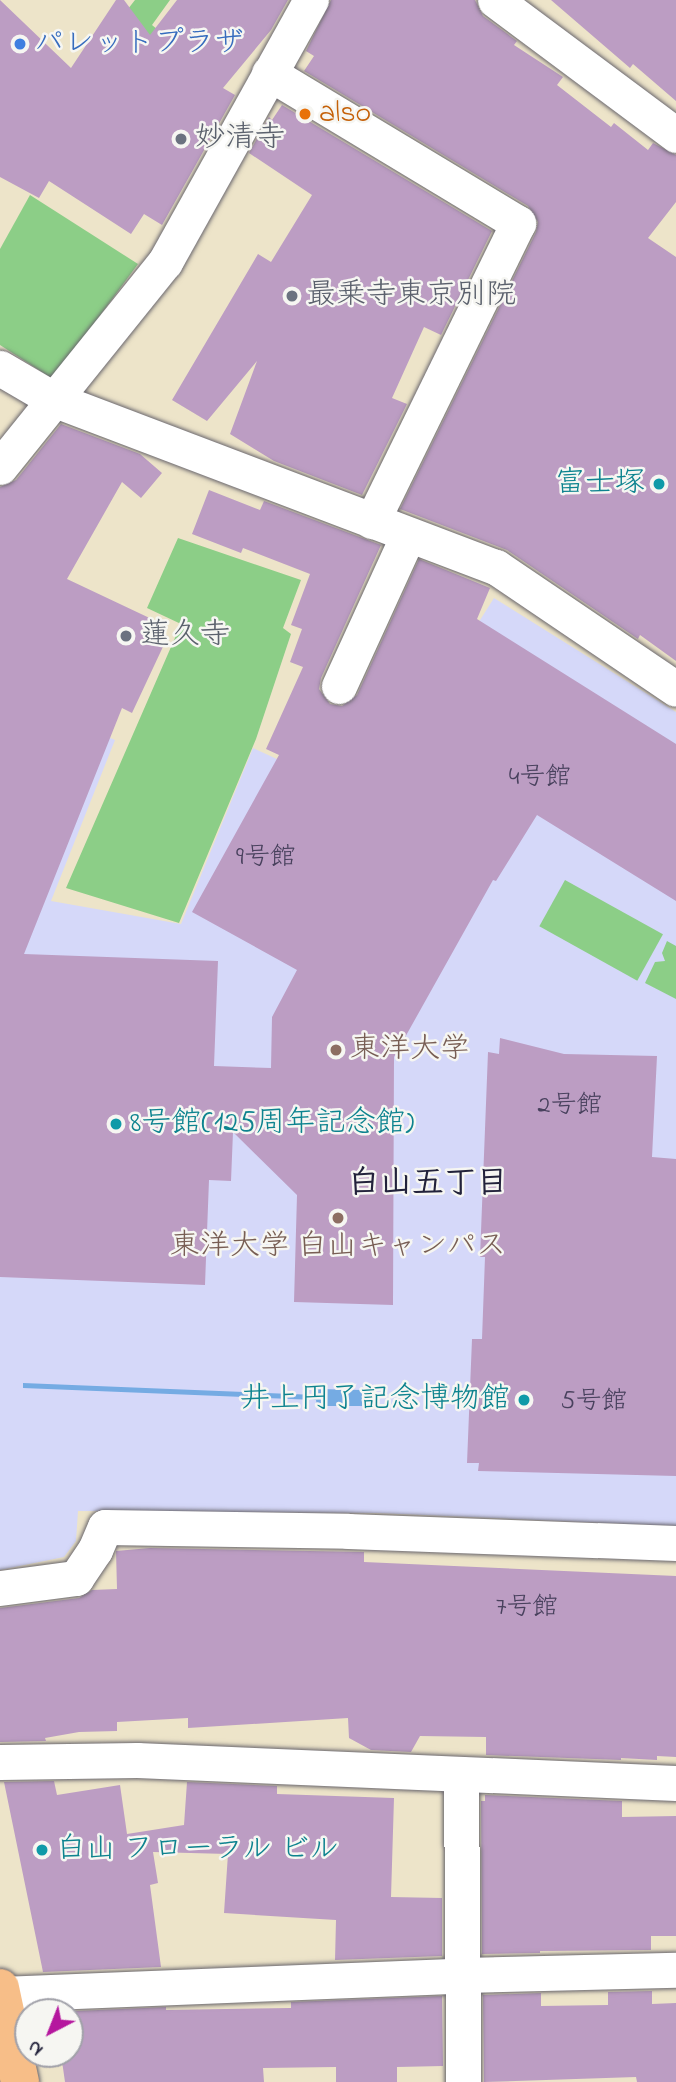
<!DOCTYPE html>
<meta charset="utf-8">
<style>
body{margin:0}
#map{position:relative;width:676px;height:2082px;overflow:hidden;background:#ede4c9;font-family:"Indie Flower","Klee One",sans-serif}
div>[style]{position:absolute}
.built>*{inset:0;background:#d5d8f9}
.green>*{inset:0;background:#8cce87;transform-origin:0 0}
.water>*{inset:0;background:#75abe3}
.building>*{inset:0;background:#bc9dc3}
.roads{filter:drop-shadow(0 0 2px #69666d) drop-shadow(0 0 2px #69666d)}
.minor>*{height:35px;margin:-17.5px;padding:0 17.5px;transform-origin:17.5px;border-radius:17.5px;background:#fff}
.highway>*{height:38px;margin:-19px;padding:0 19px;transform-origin:19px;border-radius:19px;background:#f7be88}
.dots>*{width:19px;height:19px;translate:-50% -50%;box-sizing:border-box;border:4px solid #f6f6f2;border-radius:50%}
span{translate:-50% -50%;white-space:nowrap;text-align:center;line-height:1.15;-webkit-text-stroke:5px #f6f6f2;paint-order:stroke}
.number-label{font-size:26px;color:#48415d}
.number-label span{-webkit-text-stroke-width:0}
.shop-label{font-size:30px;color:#366cbe}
.left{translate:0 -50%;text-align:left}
.food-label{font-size:30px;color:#c56008}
.worship-label{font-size:30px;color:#5b616d}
.culture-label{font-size:30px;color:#0d838f}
.right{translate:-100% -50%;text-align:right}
.education-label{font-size:30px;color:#785e54}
.neighbourhood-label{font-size:32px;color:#22223b;font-weight:700}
.north{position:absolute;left:14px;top:1998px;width:70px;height:70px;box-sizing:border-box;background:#f6f6f2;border:2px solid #a1a1a9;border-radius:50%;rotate:222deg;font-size:19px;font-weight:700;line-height:28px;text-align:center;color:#22223b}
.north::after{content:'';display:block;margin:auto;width:24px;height:32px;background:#b5179e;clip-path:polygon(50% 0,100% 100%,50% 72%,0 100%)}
</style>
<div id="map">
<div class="built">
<div style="clip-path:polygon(494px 598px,676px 712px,676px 1526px,376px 1513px,78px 1511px,76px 1541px,64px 1557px,0 1570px,0 691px,115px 740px,51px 901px,181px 924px,253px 748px,366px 800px)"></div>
</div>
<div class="green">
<div style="clip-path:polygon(135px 0,170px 0,152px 25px,197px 62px,106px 37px)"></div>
<div style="clip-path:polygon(30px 195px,138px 264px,53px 379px,0 345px,0 249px)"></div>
<div style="clip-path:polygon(178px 538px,301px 580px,283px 628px,291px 634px,256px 739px,179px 923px,66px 888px,181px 624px,147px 608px)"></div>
<div style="left:565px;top:880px;width:112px;height:53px;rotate:29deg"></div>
<div style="clip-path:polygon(667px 941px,676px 946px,676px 999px,645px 983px,655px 962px,665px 961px,662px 953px)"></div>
</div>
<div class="water">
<div style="clip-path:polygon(23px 1383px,316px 1395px,317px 1389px,362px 1390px,362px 1406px,317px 1406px,316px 1400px,23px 1388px)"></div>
</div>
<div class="building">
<div style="clip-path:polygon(0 0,71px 68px,116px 0,124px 0,150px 35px,177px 0,288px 0,271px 30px,223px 88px,235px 95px,162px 225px,144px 214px,131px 234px,49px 181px,39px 198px,0 177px)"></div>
<div style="clip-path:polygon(331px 0,475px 0,483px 16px,517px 41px,514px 45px,563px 77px,557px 85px,611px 127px,614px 123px,648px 150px,653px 143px,676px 155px,676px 202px,648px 238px,676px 257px,676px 661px,640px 635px,638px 639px,507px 550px,400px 509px,536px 232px,538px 222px,528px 206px,304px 71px,314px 56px,306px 51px)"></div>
<div style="clip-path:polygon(551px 0,676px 0,676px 101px,633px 64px,630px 68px)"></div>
<div style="clip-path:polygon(282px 105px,492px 231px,441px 335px,424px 327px,392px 398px,407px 404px,362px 495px,274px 461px,230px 434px,257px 361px,207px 421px,172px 400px,258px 254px,271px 262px,312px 195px,249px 153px,269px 117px,272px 120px)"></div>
<div style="clip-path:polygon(61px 424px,140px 454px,162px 473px,141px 498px,122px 482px,67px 579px,158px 622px,154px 630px,168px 636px,132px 713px,122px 708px,24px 954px,218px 961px,214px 1066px,271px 1068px,272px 1017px,297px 970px,192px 912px,279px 755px,266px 749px,303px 667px,290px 662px,302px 629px,291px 625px,310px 574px,243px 548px,241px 553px,192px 534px,209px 490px,260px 510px,264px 501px,381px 545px,321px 678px,319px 689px,330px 704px,342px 706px,357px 695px,419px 559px,490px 588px,477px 619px,676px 744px,676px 901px,537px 815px,496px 881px,493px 880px,394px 1057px,393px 1305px,294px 1302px,297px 1195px,233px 1132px,231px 1181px,209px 1180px,205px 1285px,0 1277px,0 487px,16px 480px)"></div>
<div style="clip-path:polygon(500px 1038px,564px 1054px,657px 1056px,652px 1157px,676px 1159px,676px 1476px,478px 1471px,479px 1463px,467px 1463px,472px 1339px,482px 1339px,485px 1257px,480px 1257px,488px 1052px,499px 1054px)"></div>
<div style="clip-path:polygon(150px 1548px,364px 1552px,364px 1562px,676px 1576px,676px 1757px,657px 1756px,657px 1760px,621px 1758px,621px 1760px,486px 1755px,486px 1737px,420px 1736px,411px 1752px,371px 1750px,349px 1738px,348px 1718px,188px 1728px,188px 1718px,117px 1722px,117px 1731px,79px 1732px,45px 1738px,46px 1741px,0 1742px,0 1608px,79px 1598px,92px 1590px,117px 1589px,116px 1551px)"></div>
<div style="clip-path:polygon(54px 1781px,57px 1795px,120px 1785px,127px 1834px,184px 1825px,187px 1782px,277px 1786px,277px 1794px,394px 1798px,391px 1897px,442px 1898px,442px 1956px,335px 1960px,336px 1920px,224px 1913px,228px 1854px,153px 1852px,158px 1883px,150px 1885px,161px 1967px,43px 1972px,4px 1782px)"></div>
<div style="clip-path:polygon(485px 1795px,622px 1801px,622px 1817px,676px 1816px,676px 1936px,651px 1936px,651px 1950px,540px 1951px,540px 1953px,482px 1954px,481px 1801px,485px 1801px)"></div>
<div style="clip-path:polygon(652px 1991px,652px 2004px,676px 2003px,676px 2082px,637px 2082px,636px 2077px,484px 2082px,483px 1995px,541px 1993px,541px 2006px,608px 2005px,608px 1992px)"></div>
<div style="clip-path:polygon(442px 1996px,443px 2066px,397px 2067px,397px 2082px,336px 2082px,336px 2067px,263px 2068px,264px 2082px,65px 2082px,61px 2054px,70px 2054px,70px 2012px,53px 2012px,166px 2007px,166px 2010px,291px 2008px,291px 2002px)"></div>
</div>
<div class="roads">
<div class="minor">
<div style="left:495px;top:0;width:226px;rotate:36.7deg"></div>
<div style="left:269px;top:73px;width:291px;rotate:31.1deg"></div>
<div style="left:518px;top:223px;width:332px;rotate:116.1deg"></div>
<div style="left:0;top:368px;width:61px;rotate:30.3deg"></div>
<div style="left:53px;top:399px;width:474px;rotate:20.8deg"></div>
<div style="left:496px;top:567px;width:217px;rotate:34.1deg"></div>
<div style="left:0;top:467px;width:263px;rotate:-51.2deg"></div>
<div style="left:165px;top:262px;width:300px;rotate:-60.9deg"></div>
<div style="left:339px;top:686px;width:166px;rotate:-65.4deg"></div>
<div style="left:0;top:1588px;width:77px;rotate:-7.5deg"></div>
<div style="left:76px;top:1578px;width:34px;rotate:-56deg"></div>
<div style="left:95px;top:1550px;width:25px;rotate:-67deg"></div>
<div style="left:105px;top:1527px;width:243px;rotate:0.9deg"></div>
<div style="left:348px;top:1531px;width:328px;rotate:2.1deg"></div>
<div style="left:0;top:1762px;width:137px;rotate:-0.8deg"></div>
<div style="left:137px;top:1760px;width:539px;rotate:2.44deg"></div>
<div style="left:461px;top:1774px;width:308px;rotate:89.6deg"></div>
<div style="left:1px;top:1994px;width:463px;rotate:-2.3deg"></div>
<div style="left:464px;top:1975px;width:212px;rotate:-1.4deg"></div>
</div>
<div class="highway">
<div style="left:0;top:1988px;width:96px;rotate:78deg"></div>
</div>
</div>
<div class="dots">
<div style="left:20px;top:44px;background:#3f7fe0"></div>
<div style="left:305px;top:114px;background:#e8710a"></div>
<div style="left:181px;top:139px;background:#6b7280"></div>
<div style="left:292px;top:296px;background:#6b7280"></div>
<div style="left:659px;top:484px;background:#0f9aa8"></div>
<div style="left:126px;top:636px;background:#6b7280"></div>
<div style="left:336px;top:1050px;background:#8d6e63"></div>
<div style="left:116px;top:1124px;background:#0f9aa8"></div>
<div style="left:338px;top:1218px;background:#8d6e63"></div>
<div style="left:524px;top:1400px;background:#0f9aa8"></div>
<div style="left:42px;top:1850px;background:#0f9aa8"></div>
</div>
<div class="number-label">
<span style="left:540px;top:779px">4号館</span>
<span style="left:266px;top:859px">9号館</span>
<span style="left:570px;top:1107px">2号館</span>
<span style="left:594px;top:1403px">5号館</span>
<span style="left:527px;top:1609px">7号館</span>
</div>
<div class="shop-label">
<span class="left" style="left:34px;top:44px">パレットプラザ</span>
</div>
<div class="food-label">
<span class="left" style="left:319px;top:114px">also</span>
</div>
<div class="worship-label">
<span class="left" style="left:195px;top:139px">妙清寺</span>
<span class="left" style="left:306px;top:296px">最乗寺東京別院</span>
<span class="left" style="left:140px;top:636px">蓮久寺</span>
</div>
<div class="culture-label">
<span class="right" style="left:645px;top:484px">富士塚</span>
<span class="left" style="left:130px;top:1124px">8号館(125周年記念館)</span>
<span class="right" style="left:510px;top:1400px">井上円了記念博物館</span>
<span class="left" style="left:56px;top:1850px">白山 フローラル ビル</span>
</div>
<div class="education-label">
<span class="left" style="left:350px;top:1050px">東洋大学</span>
<span style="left:338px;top:1247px">東洋大学 白山キャンパス</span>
</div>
<div class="neighbourhood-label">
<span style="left:428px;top:1185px">白山五丁目</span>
</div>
<div class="north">N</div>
</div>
